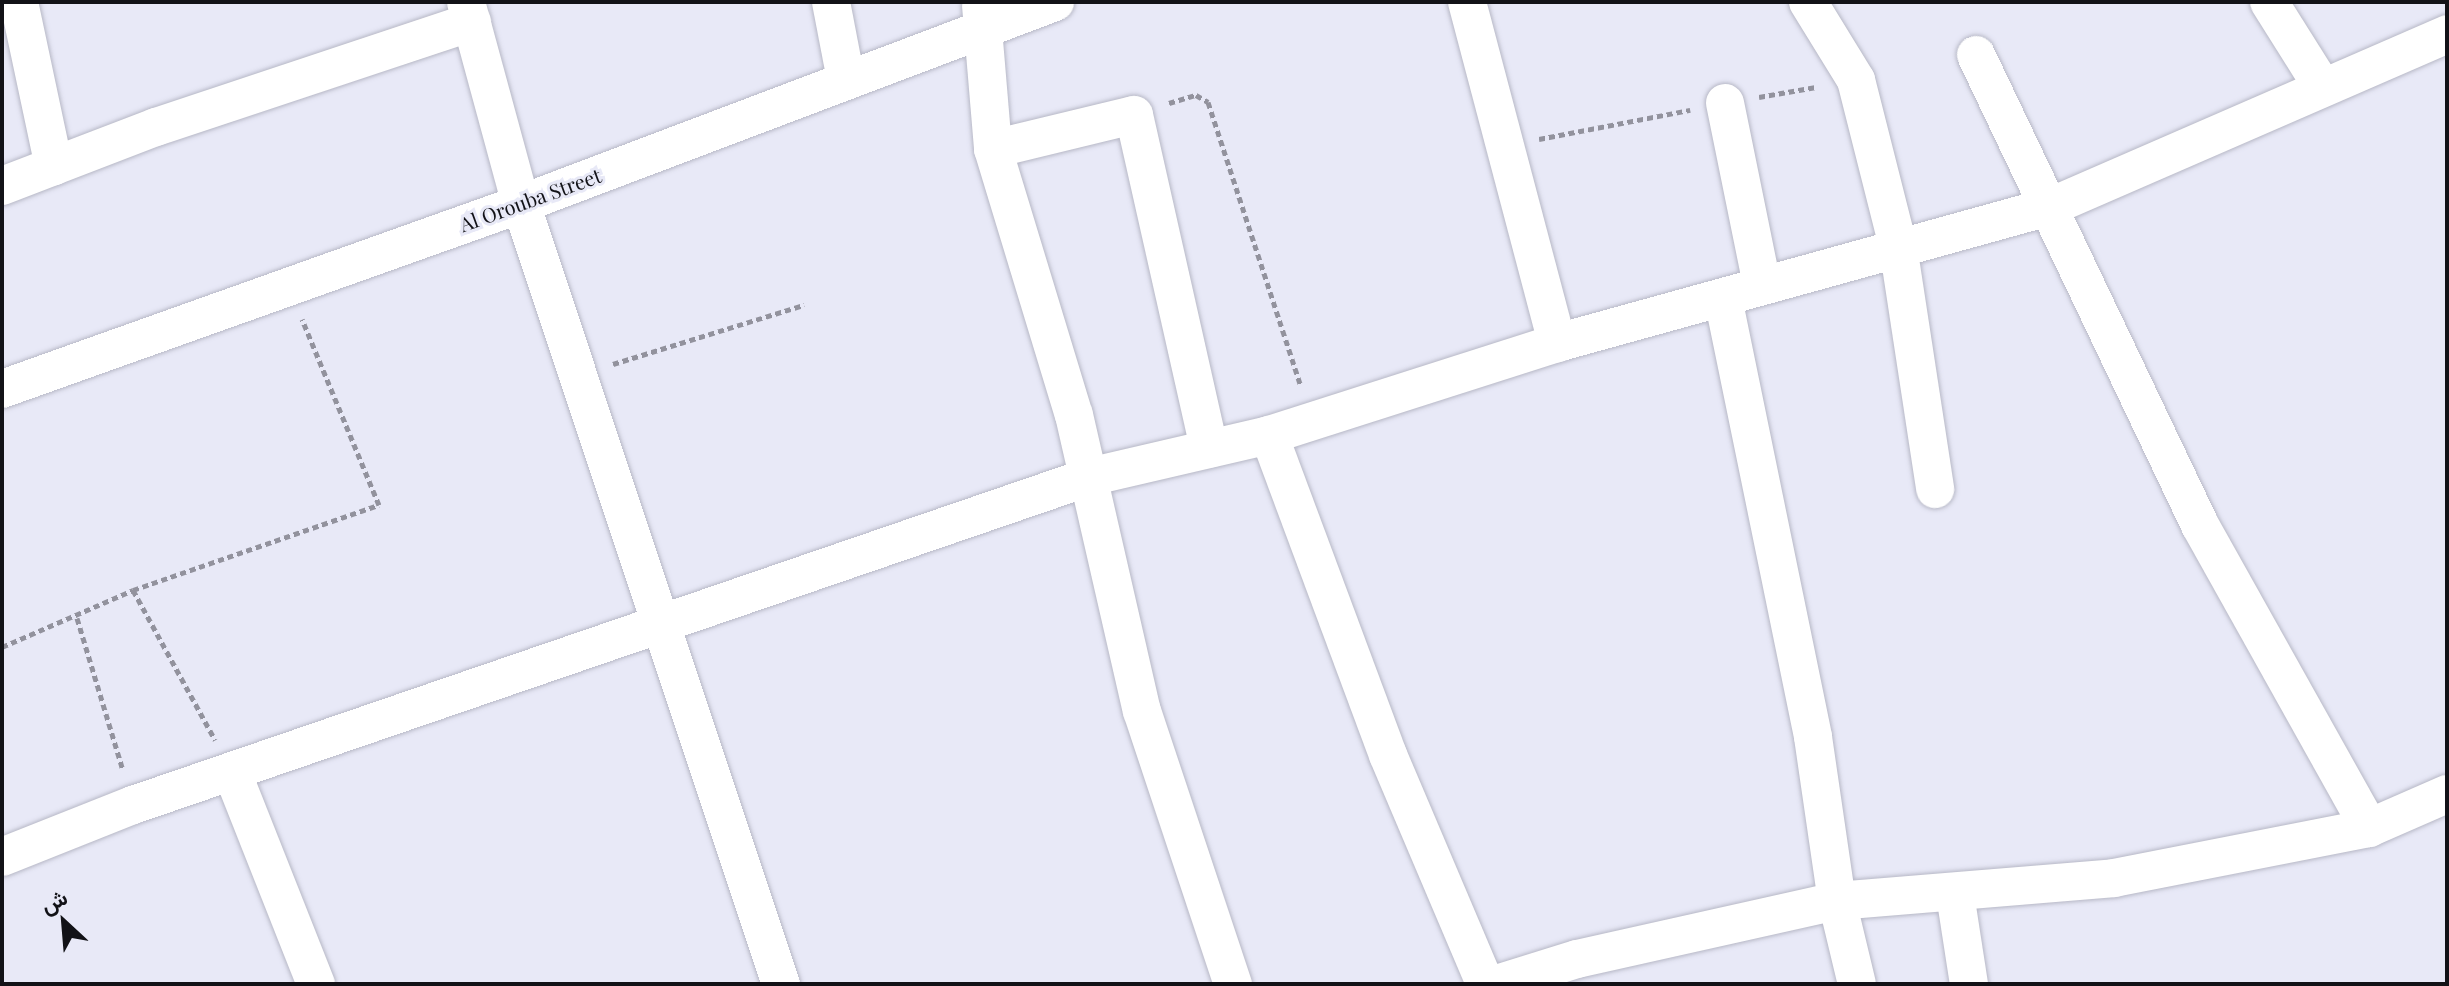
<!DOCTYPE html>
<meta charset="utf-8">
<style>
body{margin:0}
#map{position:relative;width:2449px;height:986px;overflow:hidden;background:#e8e9f7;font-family:"Playfair Display",Vazirmatn,serif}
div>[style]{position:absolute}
.path>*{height:5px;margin-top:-2.5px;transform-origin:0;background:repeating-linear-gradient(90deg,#92929d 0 6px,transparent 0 10px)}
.roads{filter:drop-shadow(0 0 2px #b7b8c6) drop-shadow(0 0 2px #b7b8c6)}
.minor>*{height:38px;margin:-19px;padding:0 19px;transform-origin:19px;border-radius:19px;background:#fff}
span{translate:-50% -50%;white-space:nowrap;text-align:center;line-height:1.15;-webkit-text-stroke:6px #e8e9f7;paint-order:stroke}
.street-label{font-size:20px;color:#121217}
.frame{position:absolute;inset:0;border:4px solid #121217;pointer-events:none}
.north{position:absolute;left:24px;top:882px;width:80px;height:80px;-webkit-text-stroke:6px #e8e9f7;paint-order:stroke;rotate:334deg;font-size:22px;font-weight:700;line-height:32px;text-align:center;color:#121217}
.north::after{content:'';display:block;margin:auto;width:28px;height:36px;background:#121217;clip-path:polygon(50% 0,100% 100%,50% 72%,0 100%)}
</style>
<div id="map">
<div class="path">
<div style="left:1759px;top:97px;width:58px;rotate:-10deg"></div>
<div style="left:1169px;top:103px;width:28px;rotate:-17deg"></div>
<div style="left:1196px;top:95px;width:14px;rotate:30deg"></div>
<div style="left:1208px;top:102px;width:299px;rotate:71.9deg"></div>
<div style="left:1539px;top:139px;width:154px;rotate:-10.9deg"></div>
<div style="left:613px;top:364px;width:200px;rotate:-17.2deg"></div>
<div style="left:133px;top:590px;width:171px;rotate:61.3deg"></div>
<div style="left:77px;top:618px;width:159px;rotate:73.2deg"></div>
<div style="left:2px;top:647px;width:143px;rotate:-23.5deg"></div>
<div style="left:133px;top:590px;width:260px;rotate:-19.1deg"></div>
<div style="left:379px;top:505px;width:201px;rotate:-112.5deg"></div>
</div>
<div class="roads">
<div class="minor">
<div style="left:19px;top:2px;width:168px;rotate:78deg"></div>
<div style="left:466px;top:2px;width:209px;rotate:74.8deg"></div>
<div style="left:521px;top:204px;width:822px;rotate:71.57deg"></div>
<div style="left:831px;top:2px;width:79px;rotate:79.1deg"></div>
<div style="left:1467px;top:2px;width:353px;rotate:75.2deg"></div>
<div style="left:1808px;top:2px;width:92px;rotate:58.4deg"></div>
<div style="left:1856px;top:80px;width:171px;rotate:75.8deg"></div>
<div style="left:1898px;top:246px;width:246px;rotate:81.3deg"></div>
<div style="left:2269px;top:2px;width:99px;rotate:57.8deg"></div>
<div style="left:981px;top:5px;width:144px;rotate:85.2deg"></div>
<div style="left:993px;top:149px;width:278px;rotate:73.1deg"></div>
<div style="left:1074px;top:415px;width:304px;rotate:77.1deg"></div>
<div style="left:1142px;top:711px;width:288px;rotate:71.6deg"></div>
<div style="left:1976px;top:55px;width:521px;rotate:64.52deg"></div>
<div style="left:2200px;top:525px;width:347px;rotate:60.8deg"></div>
<div style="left:1725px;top:103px;width:186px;rotate:78.5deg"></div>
<div style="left:993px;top:149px;width:145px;rotate:-13.6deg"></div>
<div style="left:1134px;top:115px;width:342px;rotate:77.3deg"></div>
<div style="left:2px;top:186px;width:165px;rotate:-21deg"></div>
<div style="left:156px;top:127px;width:333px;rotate:-18.4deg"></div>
<div style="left:1723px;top:298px;width:448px;rotate:78.4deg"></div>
<div style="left:1813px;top:737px;width:166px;rotate:81.7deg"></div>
<div style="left:1837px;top:901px;width:85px;rotate:76.5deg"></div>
<div style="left:2px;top:389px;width:551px;rotate:-19.62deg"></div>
<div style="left:521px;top:204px;width:571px;rotate:-20.72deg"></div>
<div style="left:1269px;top:435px;width:341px;rotate:69.6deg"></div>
<div style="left:1388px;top:755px;width:249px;rotate:67deg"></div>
<div style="left:232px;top:772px;width:228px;rotate:68.4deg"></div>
<div style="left:2px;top:857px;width:141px;rotate:-21.7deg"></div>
<div style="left:133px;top:805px;width:1011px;rotate:-18.94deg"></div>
<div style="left:1089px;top:477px;width:185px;rotate:-13.1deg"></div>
<div style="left:1269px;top:435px;width:302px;rotate:-17.7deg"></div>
<div style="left:1557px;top:343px;width:514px;rotate:-15.47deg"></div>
<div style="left:2052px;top:206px;width:431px;rotate:-23.5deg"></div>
<div style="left:1955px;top:894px;width:91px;rotate:81.2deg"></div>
<div style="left:1497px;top:984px;width:84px;rotate:-17.4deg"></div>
<div style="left:1577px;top:959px;width:266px;rotate:-12.6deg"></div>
<div style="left:1837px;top:901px;width:278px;rotate:-4.7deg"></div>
<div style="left:2114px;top:878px;width:260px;rotate:-11.1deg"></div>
<div style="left:2369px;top:828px;width:85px;rotate:-23.6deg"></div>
</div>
</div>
<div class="street-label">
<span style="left:530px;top:199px;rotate:-20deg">Al Orouba Street</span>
</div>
<div class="frame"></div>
<div class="north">ش</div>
</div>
